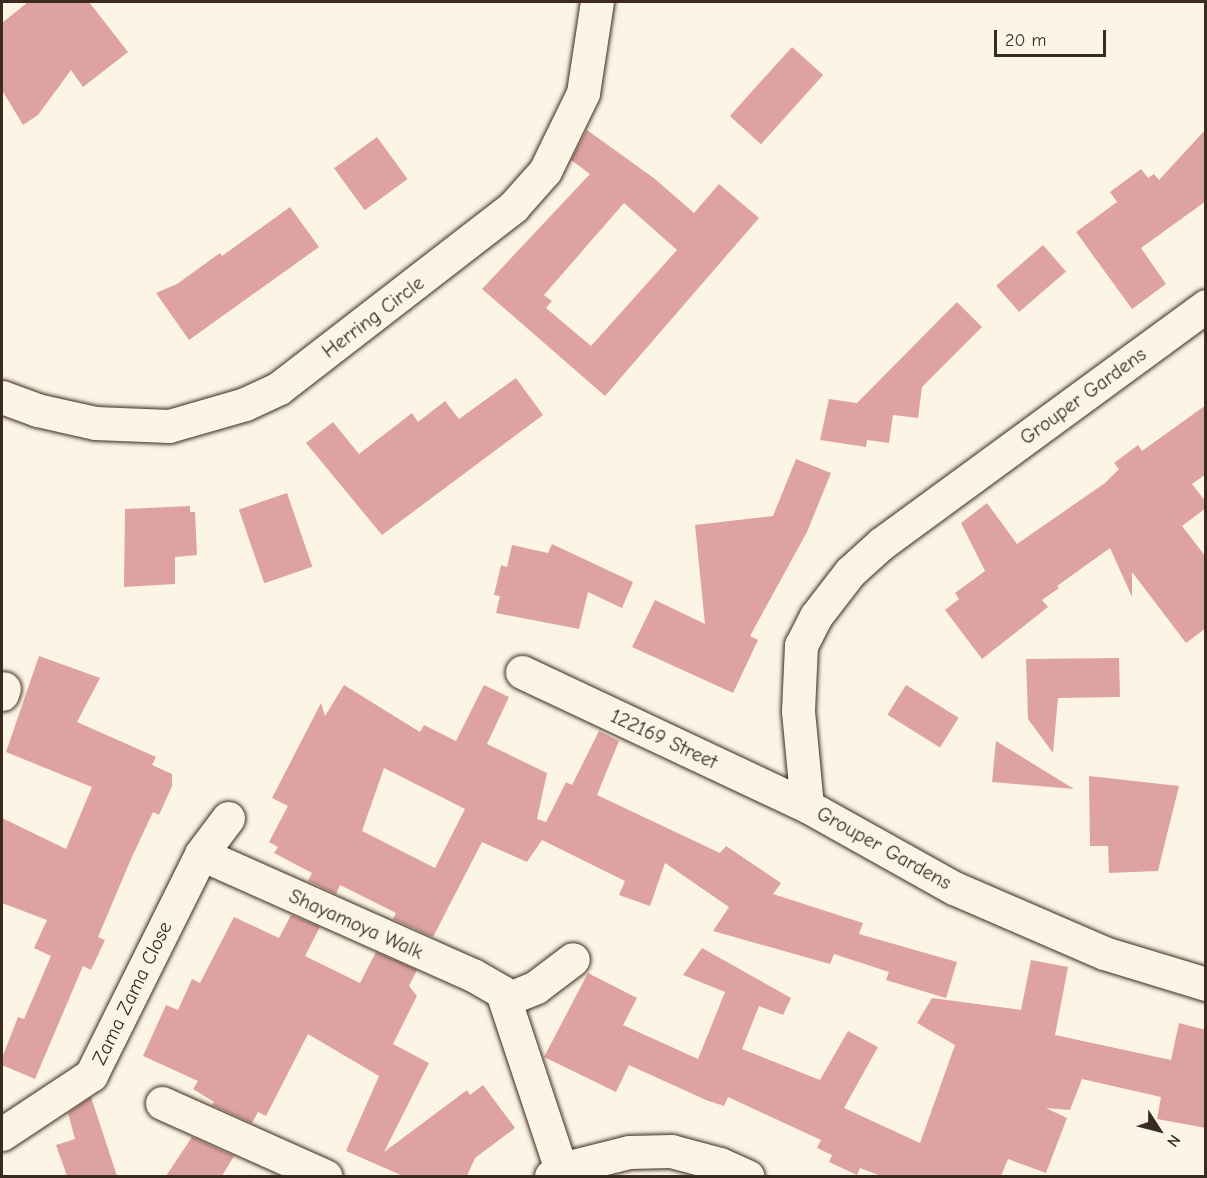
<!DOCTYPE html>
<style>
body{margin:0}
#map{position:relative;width:1207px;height:1178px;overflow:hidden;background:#fcf5e5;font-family:"Comic Neue",sans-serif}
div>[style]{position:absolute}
.building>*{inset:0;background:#dea3a0;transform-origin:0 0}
.roads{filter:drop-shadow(0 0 2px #3b2a1e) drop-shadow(0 0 2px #3b2a1e)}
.street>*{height:33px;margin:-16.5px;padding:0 16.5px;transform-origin:16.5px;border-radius:16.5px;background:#fcf5e5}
span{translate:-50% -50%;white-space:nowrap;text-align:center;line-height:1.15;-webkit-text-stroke:6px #fcf5e5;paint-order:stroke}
.street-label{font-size:20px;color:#3b2a1e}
.frame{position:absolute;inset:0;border:3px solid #3b2a1e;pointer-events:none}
.north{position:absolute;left:1129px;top:1100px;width:60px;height:60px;-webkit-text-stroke:4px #fcf5e5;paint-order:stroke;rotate:126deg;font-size:16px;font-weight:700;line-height:24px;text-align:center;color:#3b2a1e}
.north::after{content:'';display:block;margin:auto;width:21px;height:27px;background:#3b2a1e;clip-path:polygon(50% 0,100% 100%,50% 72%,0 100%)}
.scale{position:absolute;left:994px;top:30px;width:112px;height:27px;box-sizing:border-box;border:3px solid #3b2a1e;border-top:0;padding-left:8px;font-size:18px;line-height:21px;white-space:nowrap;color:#3b2a1e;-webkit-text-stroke:4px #fcf5e5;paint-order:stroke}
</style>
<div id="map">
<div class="building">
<div style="clip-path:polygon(28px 2px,89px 2px,128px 52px,83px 87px,71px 70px,38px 115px,23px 125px,2px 90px,2px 23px)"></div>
<div style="left:792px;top:47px;width:42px;height:93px;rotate:42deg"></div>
<div style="clip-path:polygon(1206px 129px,1206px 201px,1141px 248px,1166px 284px,1132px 309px,1076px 232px,1117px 202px,1110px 192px,1141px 169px,1148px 178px,1154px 174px,1159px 180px)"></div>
<div style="clip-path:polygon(evenodd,587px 130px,655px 179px,694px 213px,719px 184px,759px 218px,605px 396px,482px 289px,590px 174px,571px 160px,587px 130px,624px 203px,677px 250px,591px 346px,546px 308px,552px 301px,544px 295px,624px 203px)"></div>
<div style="left:377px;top:137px;width:52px;height:53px;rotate:54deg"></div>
<div style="clip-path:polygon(290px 207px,319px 247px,189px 340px,156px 293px,177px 284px,220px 253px,222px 256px)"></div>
<div style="left:1043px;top:245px;width:35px;height:62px;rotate:49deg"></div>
<div style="clip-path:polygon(957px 302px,982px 327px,922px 387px,918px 418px,893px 415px,889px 443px,867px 440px,866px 447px,820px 440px,829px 399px,857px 403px)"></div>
<div style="clip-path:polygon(516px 378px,543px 415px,382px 535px,306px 443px,333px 422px,359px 454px,412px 413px,418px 422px,445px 401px,459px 419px)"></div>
<div style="clip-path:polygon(1206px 405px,1206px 474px,1192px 484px,1206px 502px,1206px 508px,1182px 526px,1206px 557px,1206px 628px,1186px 643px,1132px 572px,1132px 597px,1110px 548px,1057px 586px,1059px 588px,1042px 600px,1048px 607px,982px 659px,945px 610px,959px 599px,955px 593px,985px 571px,961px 523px,987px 503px,1017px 544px,1105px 483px,1119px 469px,1114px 463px,1138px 445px,1142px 451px)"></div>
<div style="clip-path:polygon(796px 459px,831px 473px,807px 532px,750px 636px,758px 640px,733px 693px,632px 647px,655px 600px,705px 624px,695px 525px,773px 516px)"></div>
<div style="left:287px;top:493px;width:78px;height:51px;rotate:71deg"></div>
<div style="clip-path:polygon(190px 506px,190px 512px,195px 512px,197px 555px,175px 557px,175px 584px,124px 587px,125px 509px)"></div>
<div style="clip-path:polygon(552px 544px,633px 582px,622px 608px,588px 592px,579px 629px,496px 613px,500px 596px,494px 595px,501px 565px,507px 567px,512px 545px,548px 553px)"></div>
<div style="clip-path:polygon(39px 656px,100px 678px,77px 722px,156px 757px,152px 765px,172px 774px,172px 786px,159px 815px,153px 812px,131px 859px,98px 937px,105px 940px,91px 970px,83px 966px,35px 1079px,2px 1065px,2px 1058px,18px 1017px,24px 1019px,51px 956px,34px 948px,47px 920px,2px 903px,2px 818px,66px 849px,92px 787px,6px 752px)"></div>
<div style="clip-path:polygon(1119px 658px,1120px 697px,1058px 698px,1053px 753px,1028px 719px,1026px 659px)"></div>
<div style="clip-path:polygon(evenodd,344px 685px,420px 732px,424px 725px,456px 741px,484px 685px,509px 697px,487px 744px,547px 773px,537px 819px,546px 822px,566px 782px,572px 785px,599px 731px,619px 741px,597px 795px,720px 853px,726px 846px,781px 883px,773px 894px,863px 923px,859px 934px,957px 962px,946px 998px,886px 980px,889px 972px,834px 954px,830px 964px,713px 931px,729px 907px,665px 863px,650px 906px,619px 895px,625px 881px,542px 840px,527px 862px,482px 842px,433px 937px,393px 919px,396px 913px,340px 885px,336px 894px,308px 881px,312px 873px,274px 853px,278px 847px,269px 842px,288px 806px,272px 798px,321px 703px,325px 716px,344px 685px,384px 768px,465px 809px,435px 868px,362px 831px,384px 768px)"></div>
<div style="left:906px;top:685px;width:62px;height:35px;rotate:32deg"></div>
<div style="clip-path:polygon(996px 741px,1074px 789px,992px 782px)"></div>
<div style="clip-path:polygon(1089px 776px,1179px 786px,1158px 871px,1109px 873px,1108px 846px,1090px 846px)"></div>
<div style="clip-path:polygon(291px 915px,320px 927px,305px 956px,360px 983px,376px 952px,417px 970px,409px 986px,417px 996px,393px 1044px,429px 1063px,384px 1152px,467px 1090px,470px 1095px,483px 1085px,515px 1128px,475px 1158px,467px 1176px,403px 1176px,346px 1151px,379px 1076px,308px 1034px,266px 1116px,258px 1112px,252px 1123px,212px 1105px,214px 1102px,193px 1089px,198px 1081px,143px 1056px,166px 1005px,178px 1010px,192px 979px,200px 983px,234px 917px,279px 938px)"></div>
<div style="clip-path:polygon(702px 948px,791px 998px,783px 1015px,759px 1006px,742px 1049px,820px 1080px,848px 1031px,878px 1047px,844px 1108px,920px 1143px,955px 1045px,917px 1023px,932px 998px,1021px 1010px,1031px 960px,1068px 967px,1055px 1035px,1171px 1060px,1179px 1023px,1206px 1030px,1206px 1128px,1157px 1119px,1161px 1097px,1082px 1079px,1070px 1110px,1046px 1108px,1067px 1118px,1046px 1173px,1008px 1159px,1001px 1176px,881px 1176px,860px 1168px,857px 1175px,829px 1162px,832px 1155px,817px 1148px,821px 1140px,728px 1097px,724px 1106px,706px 1100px,629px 1065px,616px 1092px,544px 1057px,588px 973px,637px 998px,623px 1025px,698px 1059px,725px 992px,683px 975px)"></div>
<div style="clip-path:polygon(91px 1097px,117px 1176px,67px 1176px,56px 1145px,75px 1139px,68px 1113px)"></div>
<div style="clip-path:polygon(192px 1137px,234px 1156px,222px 1176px,166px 1176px)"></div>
</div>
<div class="roads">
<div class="street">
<div style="left:1206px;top:306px;width:401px;rotate:143.8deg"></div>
<div style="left:882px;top:543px;width:43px;rotate:137.8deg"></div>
<div style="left:850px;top:572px;width:56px;rotate:127.7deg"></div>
<div style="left:816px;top:616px;width:33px;rotate:117deg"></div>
<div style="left:801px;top:645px;width:66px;rotate:92.6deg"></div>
<div style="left:798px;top:711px;width:95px;rotate:84.6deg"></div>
<div style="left:807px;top:806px;width:168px;rotate:29.2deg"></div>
<div style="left:954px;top:888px;width:163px;rotate:23.4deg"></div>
<div style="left:1104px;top:953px;width:107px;rotate:16.9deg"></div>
<div style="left:2px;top:397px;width:37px;rotate:20deg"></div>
<div style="left:37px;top:410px;width:59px;rotate:12.6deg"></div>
<div style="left:95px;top:423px;width:74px;rotate:2.3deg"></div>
<div style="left:169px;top:426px;width:79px;rotate:-16.1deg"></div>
<div style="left:245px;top:404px;width:38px;rotate:-25deg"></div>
<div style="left:279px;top:388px;width:296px;rotate:-37.7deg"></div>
<div style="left:513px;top:207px;width:48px;rotate:-48.4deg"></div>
<div style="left:545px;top:171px;width:87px;rotate:-64deg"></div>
<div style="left:583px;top:93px;width:92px;rotate:-81.3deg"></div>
<div style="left:522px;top:672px;width:315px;rotate:25.2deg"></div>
<div style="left:2px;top:694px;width:6px;rotate:-72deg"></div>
<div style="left:201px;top:854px;width:298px;rotate:24deg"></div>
<div style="left:473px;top:975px;width:34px;rotate:30deg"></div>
<div style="left:502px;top:992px;width:187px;rotate:71.6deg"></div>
<div style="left:507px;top:999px;width:31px;rotate:-22deg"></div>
<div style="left:536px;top:987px;width:46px;rotate:-37.1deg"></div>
<div style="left:162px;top:1103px;width:179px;rotate:24.1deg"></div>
<div style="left:2px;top:1134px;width:107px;rotate:-33.5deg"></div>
<div style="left:91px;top:1075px;width:247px;rotate:-63.5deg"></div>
<div style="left:201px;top:854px;width:45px;rotate:-53.1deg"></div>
<div style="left:551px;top:1176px;width:12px;rotate:-35deg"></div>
<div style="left:561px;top:1169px;width:70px;rotate:-14deg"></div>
<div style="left:629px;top:1152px;width:42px;rotate:-1.4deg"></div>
<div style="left:671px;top:1151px;width:51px;rotate:14.9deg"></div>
<div style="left:720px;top:1164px;width:30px;rotate:24deg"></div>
</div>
</div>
<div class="street-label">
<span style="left:373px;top:317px;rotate:-37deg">Herring Circle</span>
<span style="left:1083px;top:396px;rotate:-36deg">Grouper Gardens</span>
<span style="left:664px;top:739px;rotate:25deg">122169 Street</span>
<span style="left:884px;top:848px;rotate:29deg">Grouper Gardens</span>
<span style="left:356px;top:924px;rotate:24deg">Shayamoya Walk</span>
<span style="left:132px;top:993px;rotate:-64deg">Zama Zama Close</span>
</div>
<div class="frame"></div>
<div class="north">N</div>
<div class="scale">20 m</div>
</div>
